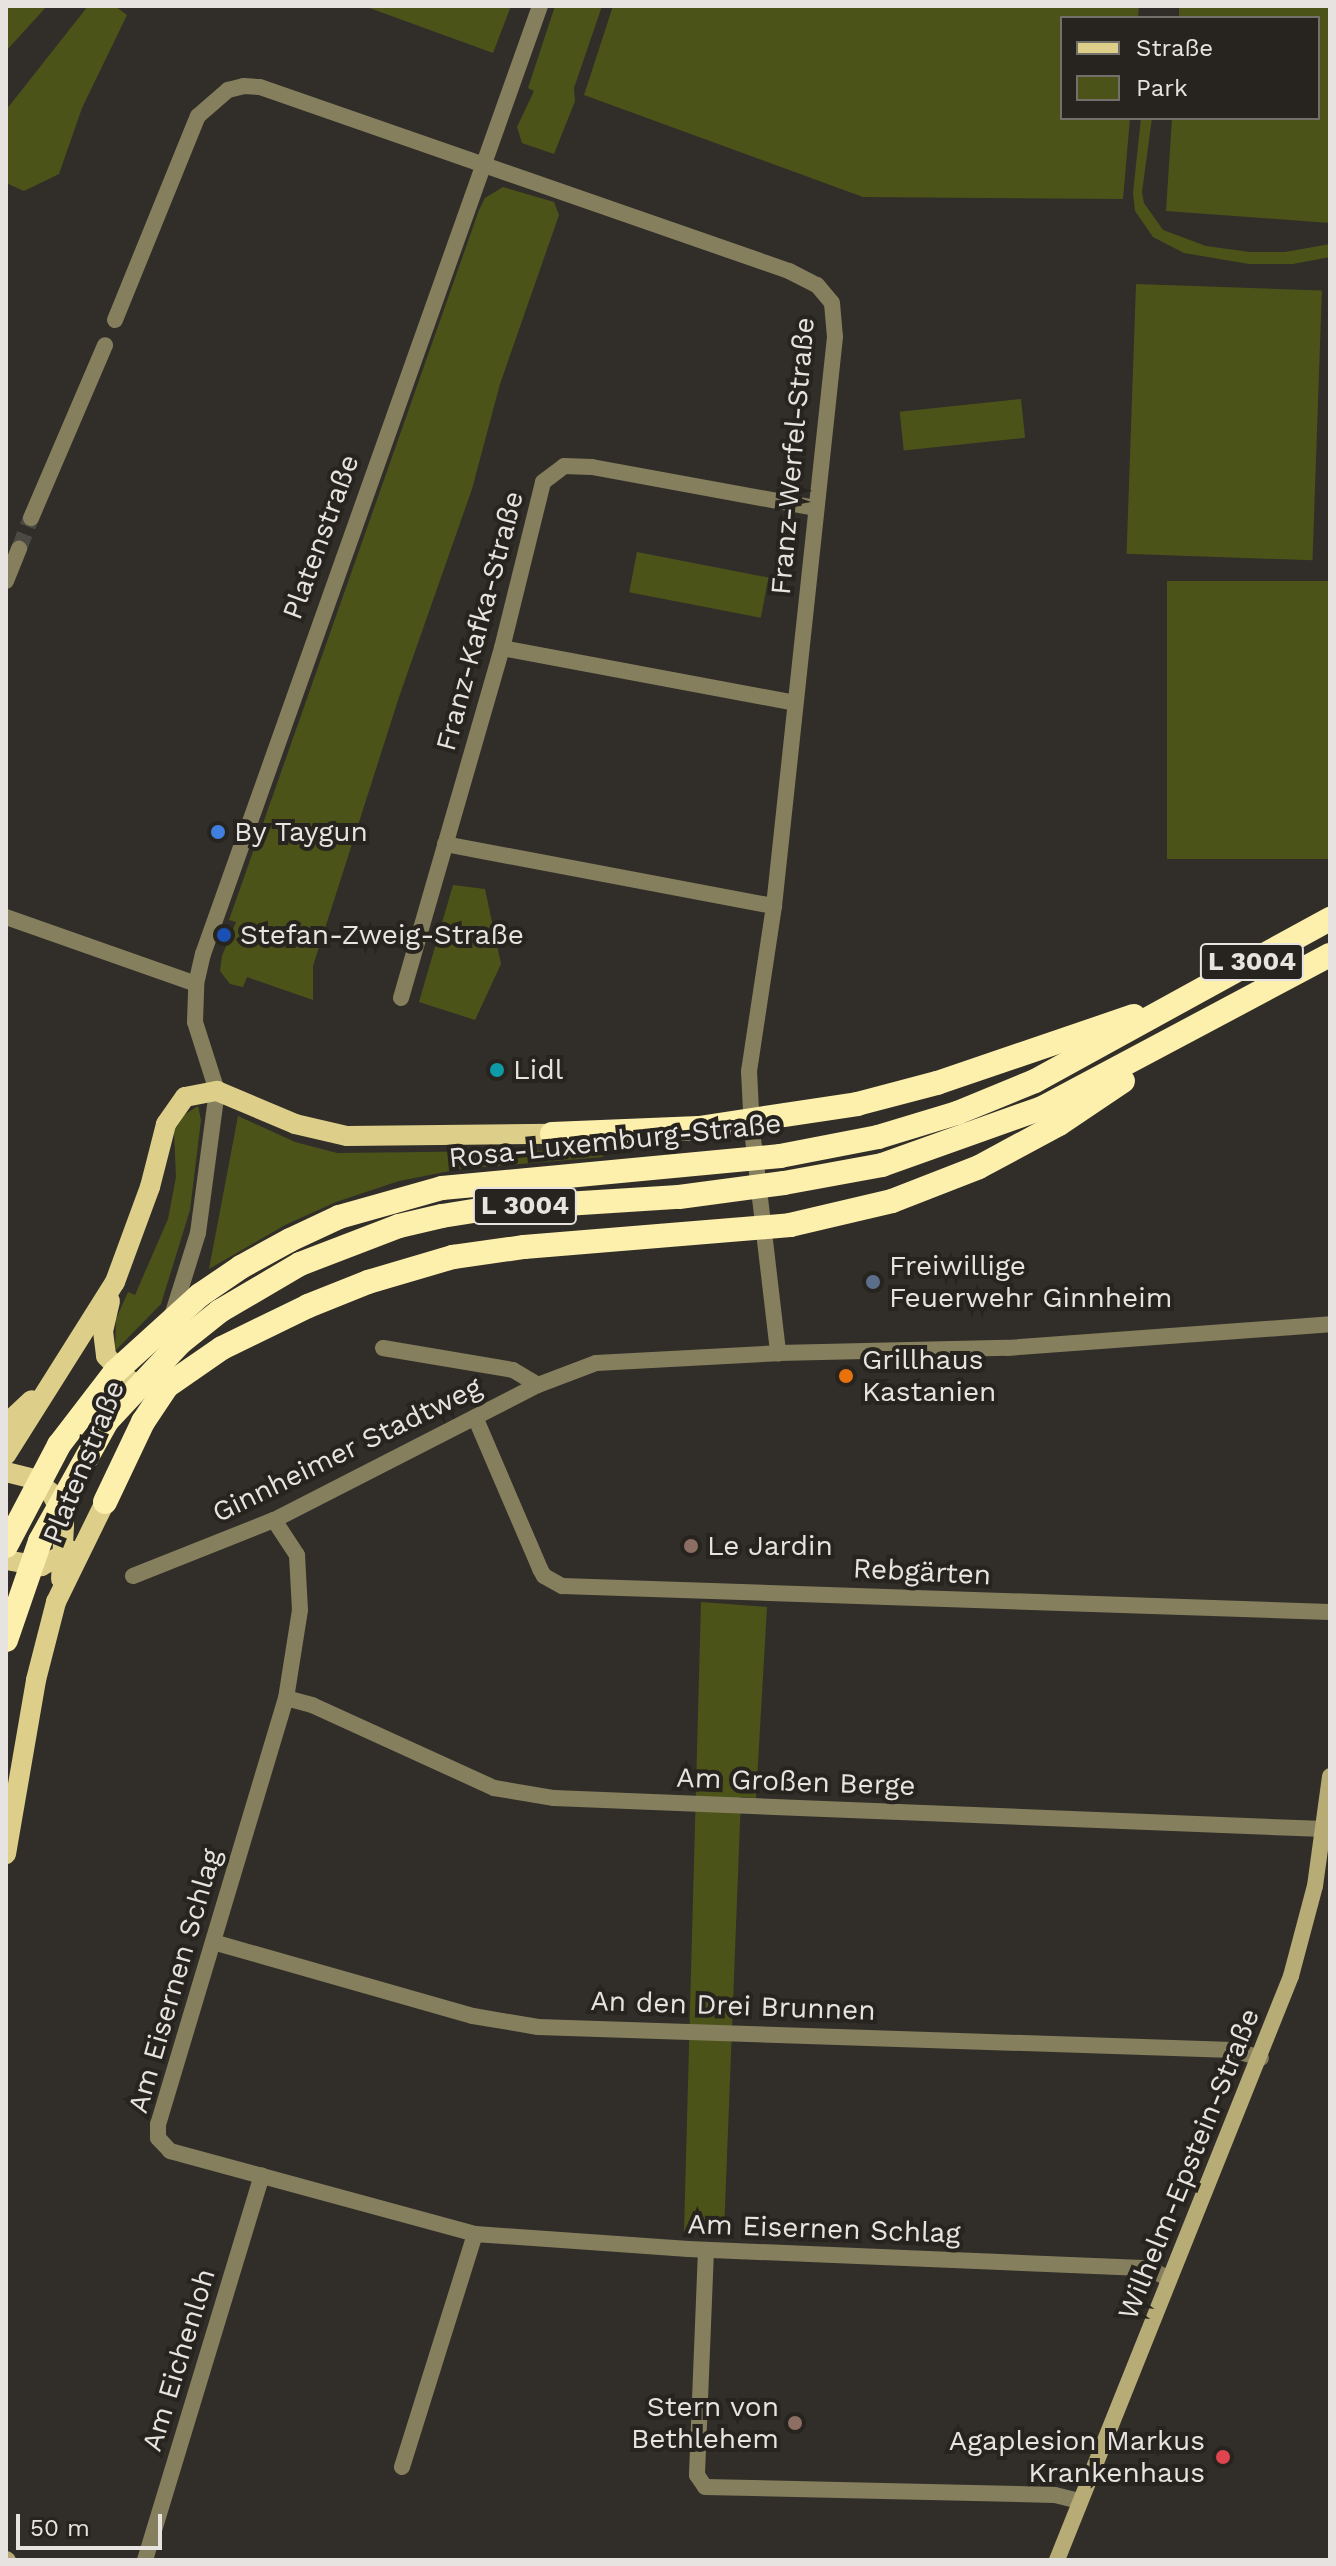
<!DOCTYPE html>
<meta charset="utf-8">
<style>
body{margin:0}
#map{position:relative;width:1336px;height:2566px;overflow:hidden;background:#312e29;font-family:"Work Sans",sans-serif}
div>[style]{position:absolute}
.green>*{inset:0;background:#4c5319;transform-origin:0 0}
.street-tunnel>*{height:16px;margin-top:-8px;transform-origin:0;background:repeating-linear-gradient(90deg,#4c4944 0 16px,transparent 0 24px)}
.street>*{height:16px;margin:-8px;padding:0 8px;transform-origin:8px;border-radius:8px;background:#857f5d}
.secondary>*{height:16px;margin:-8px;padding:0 8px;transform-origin:8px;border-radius:8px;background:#b7ac76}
.primary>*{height:20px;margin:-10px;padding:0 10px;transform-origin:10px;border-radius:10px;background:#ddcf89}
.highway>*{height:24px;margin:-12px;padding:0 12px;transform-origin:12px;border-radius:12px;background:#fdefac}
.dots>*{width:22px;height:22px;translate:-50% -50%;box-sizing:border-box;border:4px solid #27241f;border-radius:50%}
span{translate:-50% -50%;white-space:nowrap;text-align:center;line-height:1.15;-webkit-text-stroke:8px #27241f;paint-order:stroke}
.shield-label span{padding:2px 6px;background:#27241f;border:2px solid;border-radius:6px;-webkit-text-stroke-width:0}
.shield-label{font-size:26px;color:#e6e3e0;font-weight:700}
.street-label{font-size:28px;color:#e6e3e0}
.poi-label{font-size:28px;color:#e6e3e0}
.left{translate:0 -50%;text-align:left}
.right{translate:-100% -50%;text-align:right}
.frame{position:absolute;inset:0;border:8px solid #e6e3e0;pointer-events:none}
.legend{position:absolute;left:1060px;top:16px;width:260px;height:104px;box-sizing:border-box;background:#27241f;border:2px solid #73706c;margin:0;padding:10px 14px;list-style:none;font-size:24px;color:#e6e3e0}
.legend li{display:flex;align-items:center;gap:16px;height:40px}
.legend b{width:40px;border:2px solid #73706c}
.scale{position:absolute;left:16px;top:2514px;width:146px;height:36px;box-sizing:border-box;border:4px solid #e6e3e0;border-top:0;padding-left:10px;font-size:24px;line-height:28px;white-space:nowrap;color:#e6e3e0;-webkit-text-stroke:6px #27241f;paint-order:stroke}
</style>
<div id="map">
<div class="green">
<div style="clip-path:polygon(6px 6px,47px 6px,6px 51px)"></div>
<div style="clip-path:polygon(88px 6px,115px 6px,127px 15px,82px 108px,59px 174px,24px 191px,6px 183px,6px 110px)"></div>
<div style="clip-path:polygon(364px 6px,511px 6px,493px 53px)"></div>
<div style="clip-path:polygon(555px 6px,602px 6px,574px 88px,575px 101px,554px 154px,522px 143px,517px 127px,534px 91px,528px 88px)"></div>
<div style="clip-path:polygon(613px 6px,1139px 6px,1138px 18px,1062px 18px,1062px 118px,1130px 118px,1123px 199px,863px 197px,584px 95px)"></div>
<div style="clip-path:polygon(1179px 6px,1330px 6px,1330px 223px,1166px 211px,1172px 118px,1318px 118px,1318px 18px,1179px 18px)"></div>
<div style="clip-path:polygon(1141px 118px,1152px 118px,1142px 192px,1144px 203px,1163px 230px,1206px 246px,1250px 252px,1285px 252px,1330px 244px,1330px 257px,1293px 264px,1249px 264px,1184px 253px,1153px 237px,1135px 211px,1133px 193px)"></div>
<div style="clip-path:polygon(503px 187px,554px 202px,559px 215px,500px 384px,472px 489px,399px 697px,313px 966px,313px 1000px,247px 977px,243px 987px,230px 984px,220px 971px,222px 956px,236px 922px,229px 920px,479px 210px,485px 198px)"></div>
<div style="left:1136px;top:284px;width:186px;height:270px;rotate:2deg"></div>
<div style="left:1021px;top:399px;width:39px;height:122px;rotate:84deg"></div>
<div style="left:637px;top:552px;width:134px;height:41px;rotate:11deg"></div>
<div style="left:1167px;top:581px;width:163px;height:278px"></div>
<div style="clip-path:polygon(453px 885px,485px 889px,501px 964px,475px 1020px,419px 1002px)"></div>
<div style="clip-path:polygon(198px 1106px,201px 1120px,190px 1210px,161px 1304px,115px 1351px,116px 1319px,128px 1292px,135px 1295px,168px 1219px,176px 1177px,174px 1131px,184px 1115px)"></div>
<div style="clip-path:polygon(238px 1116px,295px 1142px,337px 1153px,601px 1150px,603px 1157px,460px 1169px,399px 1181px,336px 1202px,285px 1225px,209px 1269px)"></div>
<div style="clip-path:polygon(701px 1602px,767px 1607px,756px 1798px,741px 1797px,724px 2233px,684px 2232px)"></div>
</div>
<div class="street-tunnel">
<div style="left:19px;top:549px;width:33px;rotate:-69deg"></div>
</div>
<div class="street">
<div style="left:115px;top:320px;width:220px;rotate:-67.9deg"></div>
<div style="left:198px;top:116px;width:40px;rotate:-41deg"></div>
<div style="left:228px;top:90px;width:16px;rotate:-14deg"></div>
<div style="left:244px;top:86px;width:16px;rotate:4deg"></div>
<div style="left:260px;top:87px;width:560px;rotate:19.18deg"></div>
<div style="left:789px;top:271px;width:31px;rotate:27deg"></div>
<div style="left:817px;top:285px;width:23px;rotate:50deg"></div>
<div style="left:832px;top:303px;width:34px;rotate:85deg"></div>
<div style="left:835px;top:337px;width:572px;rotate:96.12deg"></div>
<div style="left:774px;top:906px;width:167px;rotate:98.6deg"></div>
<div style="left:749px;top:1071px;width:59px;rotate:87.1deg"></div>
<div style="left:752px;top:1130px;width:225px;rotate:83.3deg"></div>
<div style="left:31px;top:518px;width:188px;rotate:-66.8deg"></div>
<div style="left:6px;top:581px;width:35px;rotate:-68deg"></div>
<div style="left:502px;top:648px;width:298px;rotate:10.6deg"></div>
<div style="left:445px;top:844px;width:335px;rotate:10.7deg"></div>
<div style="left:6px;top:917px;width:201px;rotate:19.4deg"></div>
<div style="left:401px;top:998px;width:364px;rotate:-73.9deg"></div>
<div style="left:502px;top:648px;width:171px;rotate:-76.1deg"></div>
<div style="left:543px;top:482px;width:26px;rotate:-37deg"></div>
<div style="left:564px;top:466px;width:28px;rotate:2deg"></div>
<div style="left:592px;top:467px;width:228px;rotate:10.4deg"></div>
<div style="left:172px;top:1316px;width:87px;rotate:-72.6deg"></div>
<div style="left:198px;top:1233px;width:143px;rotate:-82.4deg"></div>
<div style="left:217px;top:1091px;width:72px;rotate:-107.7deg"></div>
<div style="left:195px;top:1022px;width:38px;rotate:-88deg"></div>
<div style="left:196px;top:984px;width:31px;rotate:-77deg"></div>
<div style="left:203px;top:954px;width:1006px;rotate:-70.43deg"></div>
<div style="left:383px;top:1348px;width:132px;rotate:9.6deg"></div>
<div style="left:513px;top:1370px;width:29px;rotate:31deg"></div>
<div style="left:475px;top:1417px;width:165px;rotate:66.8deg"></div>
<div style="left:540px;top:1569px;width:8px;rotate:60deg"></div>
<div style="left:544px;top:1576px;width:21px;rotate:29deg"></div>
<div style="left:562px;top:1586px;width:768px;rotate:1.94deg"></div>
<div style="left:274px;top:1520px;width:42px;rotate:56.7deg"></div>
<div style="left:297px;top:1555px;width:55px;rotate:86.9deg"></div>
<div style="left:300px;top:1610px;width:89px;rotate:99deg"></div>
<div style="left:286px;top:1698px;width:445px;rotate:106.7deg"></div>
<div style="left:158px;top:2124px;width:14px;rotate:90deg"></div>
<div style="left:158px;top:2138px;width:18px;rotate:47deg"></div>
<div style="left:170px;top:2151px;width:316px;rotate:15.2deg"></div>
<div style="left:475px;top:2234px;width:214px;rotate:4deg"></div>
<div style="left:688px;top:2249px;width:461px;rotate:2.4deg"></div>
<div style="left:1149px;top:2268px;width:23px;rotate:29deg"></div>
<div style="left:133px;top:1576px;width:152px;rotate:-21.7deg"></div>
<div style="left:274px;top:1520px;width:297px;rotate:-27.1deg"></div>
<div style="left:538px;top:1385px;width:62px;rotate:-20.8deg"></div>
<div style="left:596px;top:1363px;width:182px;rotate:-3.1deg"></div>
<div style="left:778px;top:1353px;width:229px;rotate:-1.3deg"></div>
<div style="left:1007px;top:1348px;width:324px;rotate:-4.2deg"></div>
<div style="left:286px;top:1698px;width:27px;rotate:15deg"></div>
<div style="left:312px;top:1705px;width:200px;rotate:24.5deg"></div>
<div style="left:494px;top:1788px;width:61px;rotate:9.5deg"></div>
<div style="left:554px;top:1798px;width:771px;rotate:2.31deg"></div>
<div style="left:213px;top:1942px;width:270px;rotate:15.9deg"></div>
<div style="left:473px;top:2016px;width:66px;rotate:9.6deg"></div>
<div style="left:538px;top:2027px;width:695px;rotate:1.9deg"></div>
<div style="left:1233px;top:2050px;width:29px;rotate:16deg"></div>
<div style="left:706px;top:2250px;width:225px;rotate:92.3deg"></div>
<div style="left:697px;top:2475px;width:14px;rotate:56deg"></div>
<div style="left:705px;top:2487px;width:350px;rotate:1.3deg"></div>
<div style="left:1055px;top:2495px;width:25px;rotate:14deg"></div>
<div style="left:402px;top:2467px;width:244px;rotate:-72.6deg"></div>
<div style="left:145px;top:2560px;width:402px;rotate:-73.1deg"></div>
</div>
<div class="secondary">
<div style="left:6px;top:2559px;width:2px;rotate:27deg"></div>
<div style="left:1057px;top:2560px;width:629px;rotate:-68.16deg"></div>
<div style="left:1291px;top:1976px;width:93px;rotate:-75.1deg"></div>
<div style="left:1315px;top:1886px;width:111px;rotate:-82.2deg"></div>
</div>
<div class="primary">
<div style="left:110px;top:1301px;width:31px;rotate:103deg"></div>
<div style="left:103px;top:1331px;width:25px;rotate:83deg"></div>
<div style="left:106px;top:1356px;width:35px;rotate:46deg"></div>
<div style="left:130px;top:1381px;width:16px;rotate:18deg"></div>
<div style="left:6px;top:1424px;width:35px;rotate:-43deg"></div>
<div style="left:6px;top:1455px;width:204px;rotate:-57.8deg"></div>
<div style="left:115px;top:1282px;width:101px;rotate:-69.8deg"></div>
<div style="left:150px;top:1187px;width:65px;rotate:-75.7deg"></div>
<div style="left:166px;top:1124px;width:33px;rotate:-55deg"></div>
<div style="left:185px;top:1097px;width:33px;rotate:-11deg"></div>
<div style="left:217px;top:1091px;width:85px;rotate:22.9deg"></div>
<div style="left:295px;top:1124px;width:53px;rotate:13deg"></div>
<div style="left:347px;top:1136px;width:205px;rotate:-0.6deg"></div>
<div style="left:6px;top:1472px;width:29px;rotate:14deg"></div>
<div style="left:34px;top:1479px;width:22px;rotate:39deg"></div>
<div style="left:51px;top:1493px;width:19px;rotate:62deg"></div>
<div style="left:60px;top:1510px;width:16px;rotate:76deg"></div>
<div style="left:64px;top:1526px;width:53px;rotate:93.2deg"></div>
<div style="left:6px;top:1560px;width:36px;rotate:10deg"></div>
<div style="left:41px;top:1566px;width:34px;rotate:-27deg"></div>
<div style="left:6px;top:1854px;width:177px;rotate:-80.2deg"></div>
<div style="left:36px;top:1680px;width:81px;rotate:-75.6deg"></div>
<div style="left:56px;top:1602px;width:111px;rotate:-63.9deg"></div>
</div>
<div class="highway">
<div style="left:552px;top:1134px;width:147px;rotate:-2.3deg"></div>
<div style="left:699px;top:1128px;width:160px;rotate:-8.6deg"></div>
<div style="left:857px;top:1104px;width:83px;rotate:-14.7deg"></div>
<div style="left:937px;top:1083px;width:208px;rotate:-18.8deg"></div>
<div style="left:105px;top:1502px;width:89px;rotate:-64.6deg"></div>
<div style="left:143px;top:1422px;width:43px;rotate:-56.3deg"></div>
<div style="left:167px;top:1386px;width:67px;rotate:-34.6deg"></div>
<div style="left:222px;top:1348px;width:96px;rotate:-26deg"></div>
<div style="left:308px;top:1306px;width:65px;rotate:-21.8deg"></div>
<div style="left:368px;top:1282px;width:89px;rotate:-16.4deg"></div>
<div style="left:453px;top:1257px;width:72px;rotate:-8deg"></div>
<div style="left:524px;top:1247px;width:267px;rotate:-4.7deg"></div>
<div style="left:790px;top:1225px;width:105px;rotate:-13.2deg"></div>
<div style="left:892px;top:1201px;width:93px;rotate:-21.3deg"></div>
<div style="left:979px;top:1167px;width:91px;rotate:-28.3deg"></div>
<div style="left:1059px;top:1124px;width:77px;rotate:-33.9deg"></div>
<div style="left:6px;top:1546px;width:114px;rotate:-62.3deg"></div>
<div style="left:59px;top:1445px;width:92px;rotate:-52.5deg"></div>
<div style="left:115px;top:1372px;width:115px;rotate:-42.2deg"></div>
<div style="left:200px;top:1295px;width:50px;rotate:-34.3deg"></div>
<div style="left:241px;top:1267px;width:56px;rotate:-28.9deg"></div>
<div style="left:290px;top:1240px;width:54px;rotate:-25.1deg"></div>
<div style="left:339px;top:1217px;width:107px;rotate:-15.7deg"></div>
<div style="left:442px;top:1188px;width:340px;rotate:-5.4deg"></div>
<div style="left:780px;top:1156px;width:100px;rotate:-11deg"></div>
<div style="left:878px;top:1137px;width:83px;rotate:-16.9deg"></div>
<div style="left:957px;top:1113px;width:84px;rotate:-22.3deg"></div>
<div style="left:1035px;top:1081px;width:337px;rotate:-28.8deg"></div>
<div style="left:6px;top:1640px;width:105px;rotate:-71deg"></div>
<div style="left:40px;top:1541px;width:137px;rotate:-60.8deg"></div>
<div style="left:107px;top:1421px;width:107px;rotate:-46.9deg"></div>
<div style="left:180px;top:1343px;width:51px;rotate:-38.7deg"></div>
<div style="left:220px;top:1311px;width:93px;rotate:-30.4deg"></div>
<div style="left:300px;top:1264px;width:106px;rotate:-21deg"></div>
<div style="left:399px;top:1226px;width:44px;rotate:-13.1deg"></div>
<div style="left:442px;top:1216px;width:45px;rotate:-9deg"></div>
<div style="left:486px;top:1209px;width:193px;rotate:-3.6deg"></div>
<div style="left:679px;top:1197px;width:106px;rotate:-7.6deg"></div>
<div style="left:784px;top:1183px;width:100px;rotate:-10.4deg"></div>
<div style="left:882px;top:1165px;width:170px;rotate:-19.6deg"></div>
<div style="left:1042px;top:1108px;width:326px;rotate:-28deg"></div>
</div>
<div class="dots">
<div style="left:218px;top:832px;background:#3f7fe0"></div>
<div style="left:224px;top:935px;background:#1a4fb4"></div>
<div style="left:497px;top:1070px;background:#0f9aa8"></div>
<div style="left:873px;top:1282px;background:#5c6f8a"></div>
<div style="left:846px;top:1376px;background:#e8710a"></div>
<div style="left:691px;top:1546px;background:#8d6e63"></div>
<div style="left:795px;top:2423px;background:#8d6e63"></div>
<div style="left:1223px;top:2457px;background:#e0444e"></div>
</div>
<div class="shield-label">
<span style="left:1252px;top:962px">L 3004</span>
<span style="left:525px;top:1206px">L 3004</span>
</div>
<div class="street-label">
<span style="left:793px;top:456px;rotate:-85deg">Franz-Werfel-Straße</span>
<span style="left:321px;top:537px;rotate:-70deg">Platenstraße</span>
<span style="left:480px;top:621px;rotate:-75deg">Franz-Kafka-Straße</span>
<span style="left:615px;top:1141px;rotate:-6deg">Rosa-Luxemburg-Straße</span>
<span style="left:347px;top:1450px;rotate:-26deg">Ginnheimer Stadtweg</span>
<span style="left:84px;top:1462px;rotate:-68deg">Platenstraße</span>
<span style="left:922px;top:1572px;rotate:3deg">Rebgärten</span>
<span style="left:796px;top:1782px;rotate:2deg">Am Großen Berge</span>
<span style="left:175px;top:1981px;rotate:-74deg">Am Eisernen Schlag</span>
<span style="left:733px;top:2006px;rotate:2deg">An den Drei Brunnen</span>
<span style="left:1189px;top:2164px;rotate:-68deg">Wilhelm-Epstein-Straße</span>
<span style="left:824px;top:2229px;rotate:2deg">Am Eisernen Schlag</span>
<span style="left:179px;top:2360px;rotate:-73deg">Am Eichenloh</span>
</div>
<div class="poi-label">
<span class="left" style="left:234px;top:832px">By Taygun</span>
<span class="left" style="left:240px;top:935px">Stefan-Zweig-Straße</span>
<span class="left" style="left:513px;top:1070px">Lidl</span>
<span class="left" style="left:889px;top:1282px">Freiwillige<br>Feuerwehr Ginnheim</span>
<span class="left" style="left:862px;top:1376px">Grillhaus<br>Kastanien</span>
<span class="left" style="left:707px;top:1546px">Le Jardin</span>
<span class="right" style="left:779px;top:2423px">Stern von<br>Bethlehem</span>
<span class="right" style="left:1205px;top:2457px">Agaplesion Markus<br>Krankenhaus</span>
</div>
<div class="frame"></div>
<ul class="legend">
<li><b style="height:10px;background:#ddcf89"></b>Straße</li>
<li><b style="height:22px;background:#4c5319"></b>Park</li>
</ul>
<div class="scale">50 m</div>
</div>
